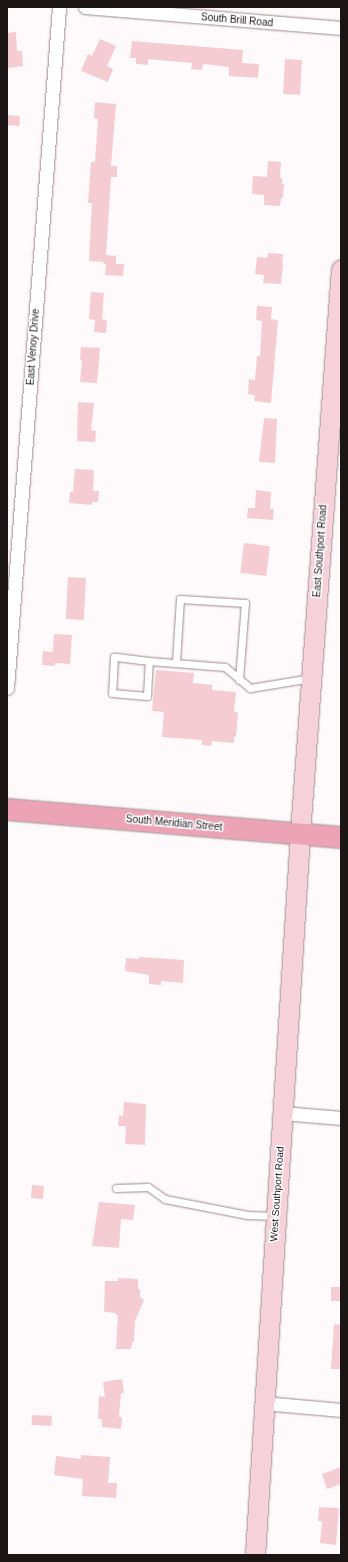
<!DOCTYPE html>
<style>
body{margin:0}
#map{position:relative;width:348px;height:1562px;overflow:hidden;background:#fefafb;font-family:Helvetica,sans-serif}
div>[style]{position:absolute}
.building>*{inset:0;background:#f6ccd3;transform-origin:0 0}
.roads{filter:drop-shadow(0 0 1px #9d8a8d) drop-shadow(0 0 1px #9d8a8d)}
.lane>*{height:7px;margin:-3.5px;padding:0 3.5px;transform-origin:3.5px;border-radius:3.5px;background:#fff}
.street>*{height:13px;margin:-6.5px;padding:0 6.5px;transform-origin:6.5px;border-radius:6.5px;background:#fff}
.secondary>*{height:19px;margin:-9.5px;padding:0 9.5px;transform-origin:9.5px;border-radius:9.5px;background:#f6d1da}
.primary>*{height:21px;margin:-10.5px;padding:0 10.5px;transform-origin:10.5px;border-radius:10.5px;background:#eca3b6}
span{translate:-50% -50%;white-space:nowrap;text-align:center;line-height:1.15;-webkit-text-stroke:3px #fff;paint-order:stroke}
.street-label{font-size:10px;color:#1c1516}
.frame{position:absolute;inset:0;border:8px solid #1c1516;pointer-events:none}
</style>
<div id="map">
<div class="building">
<div style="clip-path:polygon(16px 32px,17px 51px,22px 51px,23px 66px,7px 68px,7px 33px)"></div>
<div style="clip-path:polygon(100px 39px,116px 46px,107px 66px,113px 69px,108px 82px,81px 71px,88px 54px,92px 56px)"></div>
<div style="clip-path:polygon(132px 41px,243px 50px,242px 63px,259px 64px,258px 78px,229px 76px,229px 67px,203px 64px,202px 70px,191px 69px,192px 63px,148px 59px,148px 65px,136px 64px,136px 58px,130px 58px)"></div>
<div style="left:285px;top:59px;width:17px;height:35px;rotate:3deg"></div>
<div style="clip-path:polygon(95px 102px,116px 104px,111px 166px,117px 166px,117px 177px,111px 177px,106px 255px,116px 256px,116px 264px,124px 264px,123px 276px,105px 275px,106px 264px,103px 264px,104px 262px,89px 261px,92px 203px,88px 203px,91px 162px,95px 162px,98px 119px,94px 118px)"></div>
<div style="left:7px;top:115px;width:13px;height:10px;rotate:4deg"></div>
<div style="clip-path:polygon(268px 161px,281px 162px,280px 178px,282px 178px,282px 184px,284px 184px,283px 198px,281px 198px,280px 206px,264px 205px,264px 195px,252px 194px,253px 176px,267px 177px)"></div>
<div style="clip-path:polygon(268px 253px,283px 254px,282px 265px,283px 265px,281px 284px,263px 283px,264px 275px,255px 274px,257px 257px,267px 258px)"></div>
<div style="clip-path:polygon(91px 292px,104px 293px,102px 319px,107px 320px,106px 333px,94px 332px,95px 320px,89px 319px)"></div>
<div style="clip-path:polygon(257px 306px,272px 307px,271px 319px,278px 320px,271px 403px,254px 401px,255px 395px,248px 394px,249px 379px,255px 380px,257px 356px,260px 356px,262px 321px,256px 320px)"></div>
<div style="clip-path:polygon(81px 347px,100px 348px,97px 383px,80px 382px,82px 361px,80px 360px)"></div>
<div style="clip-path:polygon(78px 402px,94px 403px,91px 430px,96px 431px,95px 442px,77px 441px)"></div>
<div style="clip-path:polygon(264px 418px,277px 419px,275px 463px,259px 462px)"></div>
<div style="clip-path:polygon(75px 469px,94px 470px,93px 491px,99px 491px,98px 502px,92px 502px,92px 505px,69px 503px,70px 492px,73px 492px)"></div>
<div style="clip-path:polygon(256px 490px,271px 492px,270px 509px,274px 509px,273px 520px,247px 518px,248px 508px,255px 508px)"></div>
<div style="left:244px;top:543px;width:26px;height:30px;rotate:7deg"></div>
<div style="left:68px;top:577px;width:18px;height:42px;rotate:3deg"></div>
<div style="clip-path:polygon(54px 634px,72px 635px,70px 664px,55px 663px,55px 666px,42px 665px,43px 651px,53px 652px)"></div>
<div style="clip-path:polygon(156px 670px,194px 673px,193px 683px,212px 685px,212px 690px,236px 692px,234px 712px,238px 712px,236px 737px,234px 736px,234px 743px,212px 741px,211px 746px,202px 745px,202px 740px,162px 737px,164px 712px,152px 711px)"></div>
<div style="clip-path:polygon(139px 957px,184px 960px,183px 983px,161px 981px,161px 985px,149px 984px,149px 975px,125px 971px,126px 958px,139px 959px)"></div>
<div style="clip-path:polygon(124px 1102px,146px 1104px,145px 1145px,125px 1144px,126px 1126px,118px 1126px,119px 1115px,123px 1116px)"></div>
<div style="left:32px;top:1185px;width:12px;height:13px;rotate:5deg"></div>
<div style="clip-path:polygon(99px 1202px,135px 1205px,133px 1220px,121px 1219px,119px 1248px,92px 1246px)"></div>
<div style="clip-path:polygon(118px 1278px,138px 1279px,138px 1289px,140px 1289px,140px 1297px,144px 1300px,135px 1321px,134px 1342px,132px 1342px,131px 1349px,116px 1349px,118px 1315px,116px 1315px,116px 1313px,104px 1312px,105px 1281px,118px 1281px)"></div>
<div style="left:331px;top:1287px;width:10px;height:14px"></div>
<div style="clip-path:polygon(334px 1324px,341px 1325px,341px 1369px,331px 1369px)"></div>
<div style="clip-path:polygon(122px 1379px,124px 1393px,121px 1393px,119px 1417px,122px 1417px,121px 1429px,102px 1427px,102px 1419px,98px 1419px,99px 1396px,105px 1397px,103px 1382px)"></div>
<div style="left:32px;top:1415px;width:20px;height:10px;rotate:3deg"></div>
<div style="clip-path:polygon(81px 1455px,110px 1457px,108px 1483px,117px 1483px,116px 1498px,82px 1496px,83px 1479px,54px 1475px,56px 1456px,81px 1459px)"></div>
<div style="clip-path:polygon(341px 1467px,341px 1484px,327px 1489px,322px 1474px)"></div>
<div style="clip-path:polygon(319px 1507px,339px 1508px,336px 1545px,320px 1543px,322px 1521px,318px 1521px)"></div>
</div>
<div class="roads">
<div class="lane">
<div style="left:149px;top:661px;width:35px;rotate:-173deg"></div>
<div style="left:114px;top:657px;width:36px;rotate:93deg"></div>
<div style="left:112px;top:693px;width:35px;rotate:5deg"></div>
<div style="left:147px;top:696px;width:35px;rotate:-87deg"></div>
<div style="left:149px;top:661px;width:76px;rotate:4.5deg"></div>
<div style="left:225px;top:667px;width:33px;rotate:40deg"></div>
<div style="left:250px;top:688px;width:62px;rotate:-9.3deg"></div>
<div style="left:176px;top:662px;width:63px;rotate:-86.4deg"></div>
<div style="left:180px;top:599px;width:65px;rotate:3.5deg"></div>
<div style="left:245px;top:603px;width:77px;rotate:94.5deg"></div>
<div style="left:116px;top:1188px;width:32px;rotate:-2deg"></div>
<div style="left:148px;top:1187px;width:21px;rotate:35deg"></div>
<div style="left:165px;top:1199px;width:84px;rotate:11deg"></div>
<div style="left:247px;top:1215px;width:29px;rotate:2deg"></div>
</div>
<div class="street">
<div style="left:85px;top:7px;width:257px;rotate:4.7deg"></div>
<div style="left:7px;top:688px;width:683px;rotate:-85.63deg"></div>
<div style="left:283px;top:1113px;width:58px;rotate:4.9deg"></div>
<div style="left:264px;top:1403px;width:77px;rotate:5.2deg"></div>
</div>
<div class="secondary">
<div style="left:255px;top:1555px;width:723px;rotate:-86.43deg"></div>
<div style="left:300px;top:833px;width:565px;rotate:-85.84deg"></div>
</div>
<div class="primary">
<div style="left:7px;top:809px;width:335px;rotate:4.8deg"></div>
</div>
</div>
<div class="street-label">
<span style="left:237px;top:20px;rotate:5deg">South Brill Road</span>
<span style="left:33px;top:347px;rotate:-86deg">East Venoy Drive</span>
<span style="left:320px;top:551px;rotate:-86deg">East Southport Road</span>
<span style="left:174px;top:823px;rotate:5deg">South Meridian Street</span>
<span style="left:277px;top:1194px;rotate:-86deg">West Southport Road</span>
</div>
<div class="frame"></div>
</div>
